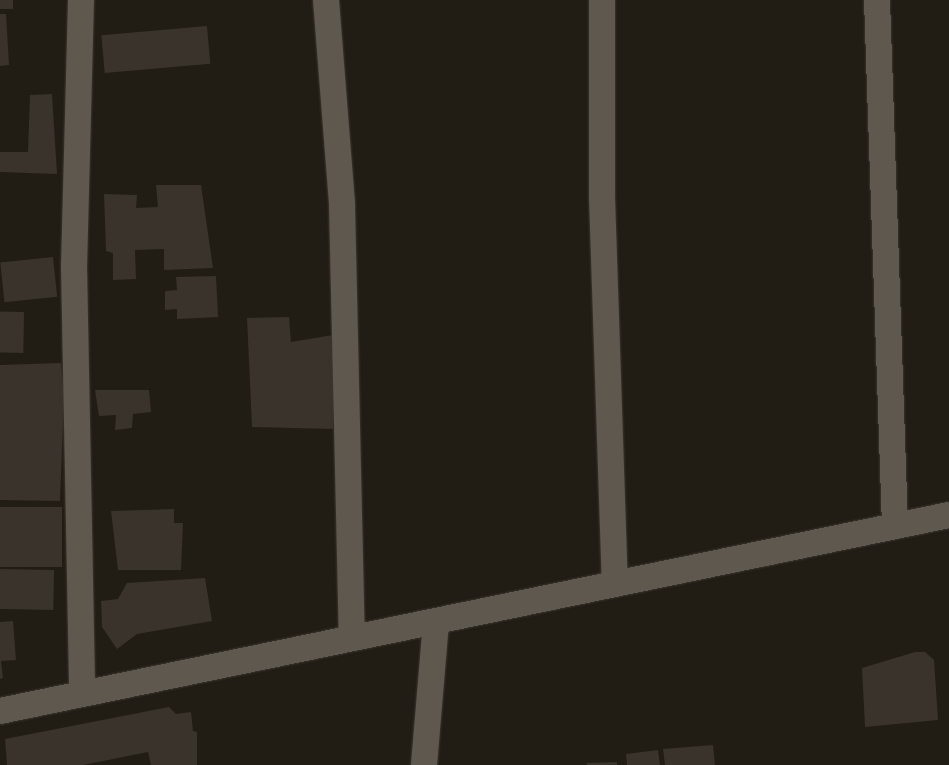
<!DOCTYPE html>
<style>
body{margin:0}
#map{position:relative;width:949px;height:765px;overflow:hidden;background:#211c14;font-family:"Golos Text",sans-serif}
div>[style]{position:absolute}
.building>*{inset:0;background:#39332b;transform-origin:0 0}
.roads{filter:drop-shadow(0 0 1px #3a3631) drop-shadow(0 0 1px #3a3631)}
.minor>*{height:26px;margin:-13px;padding:0 13px;transform-origin:13px;border-radius:13px;background:#5e584e}
span{translate:-50% -50%;white-space:nowrap;text-align:center;line-height:1.15;-webkit-text-stroke:4.5px #090705;paint-order:stroke}
</style>
<div id="map">
<div class="building">
<div style="left:0;top:0;width:13px;height:9px"></div>
<div style="clip-path:polygon(0 14px,6px 14px,9px 65px,0 66px)"></div>
<div style="left:207px;top:26px;width:38px;height:106px;rotate:85deg"></div>
<div style="clip-path:polygon(52px 94px,57px 174px,0 172px,0 152px,28px 152px,30px 95px)"></div>
<div style="clip-path:polygon(156px 185px,201px 185px,213px 268px,164px 270px,164px 249px,135px 250px,136px 279px,113px 280px,113px 253px,106px 251px,104px 194px,137px 195px,136px 208px,158px 207px)"></div>
<div style="left:53px;top:257px;width:40px;height:53px;rotate:84deg"></div>
<div style="clip-path:polygon(216px 276px,218px 317px,177px 319px,177px 309px,165px 310px,165px 291px,177px 290px,176px 277px)"></div>
<div style="left:24px;top:312px;width:41px;height:24px;rotate:91deg"></div>
<div style="clip-path:polygon(289px 317px,291px 342px,333px 335px,333px 429px,252px 427px,247px 318px)"></div>
<div style="clip-path:polygon(61px 363px,64px 395px,60px 501px,0 500px,0 365px)"></div>
<div style="clip-path:polygon(95px 390px,149px 390px,151px 412px,133px 414px,132px 428px,115px 430px,116px 415px,99px 416px)"></div>
<div style="left:0;top:507px;width:62px;height:60px"></div>
<div style="clip-path:polygon(174px 509px,174px 523px,183px 523px,181px 570px,118px 570px,111px 511px)"></div>
<div style="left:54px;top:570px;width:40px;height:54px;rotate:91deg"></div>
<div style="clip-path:polygon(205px 578px,212px 621px,137px 634px,117px 649px,102px 627px,101px 601px,118px 599px,127px 583px)"></div>
<div style="clip-path:polygon(13px 621px,16px 660px,1px 661px,3px 678px,0 679px,0 622px)"></div>
<div style="clip-path:polygon(915px 652px,925px 652px,934px 660px,938px 720px,865px 727px,862px 668px)"></div>
<div style="clip-path:polygon(169px 707px,176px 714px,191px 712px,193px 731px,197px 732px,197px 765px,151px 765px,148px 752px,83px 765px,7px 765px,5px 739px)"></div>
<div style="clip-path:polygon(713px 745px,715px 765px,665px 765px,663px 749px)"></div>
<div style="clip-path:polygon(658px 750px,660px 765px,627px 765px,626px 754px)"></div>
<div style="clip-path:polygon(617px 762px,617px 765px,587px 765px,587px 763px)"></div>
</div>
<div class="roads">
<div class="minor">
<div style="left:81px;top:0;width:266px;rotate:91.5deg"></div>
<div style="left:74px;top:266px;width:427px;rotate:88.9deg"></div>
<div style="left:326px;top:0;width:206px;rotate:85.5deg"></div>
<div style="left:342px;top:205px;width:433px;rotate:88.7deg"></div>
<div style="left:602px;top:0;width:197px;rotate:90deg"></div>
<div style="left:602px;top:197px;width:387px;rotate:88.1deg"></div>
<div style="left:877px;top:0;width:526px;rotate:88.04deg"></div>
<div style="left:0;top:711px;width:969px;rotate:-11.67deg"></div>
<div style="left:424px;top:765px;width:144px;rotate:-85.2deg"></div>
</div>
</div>
</div>
